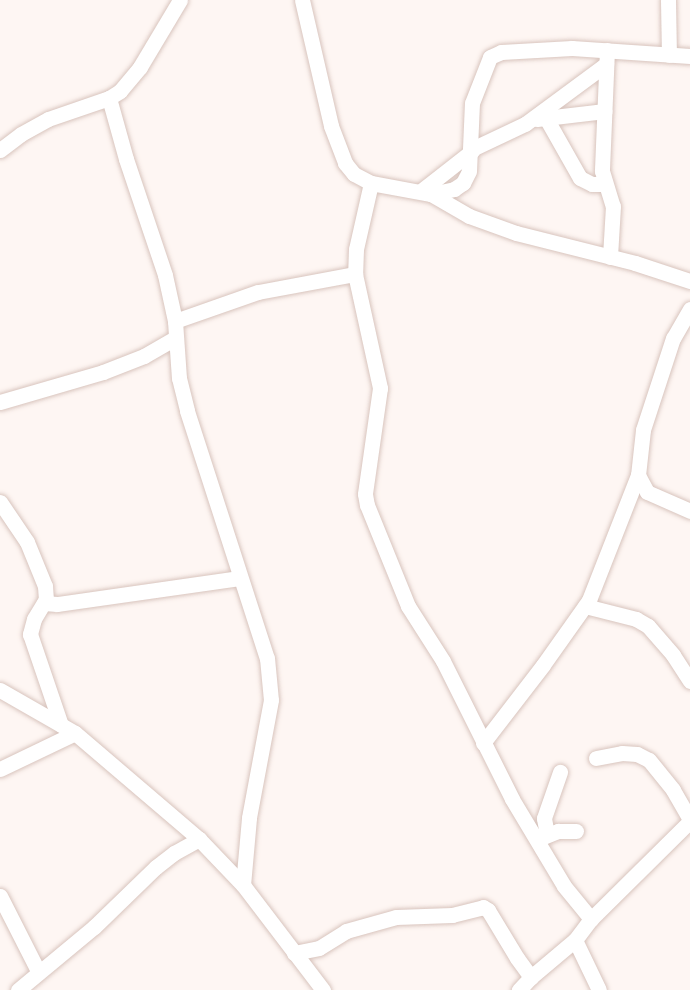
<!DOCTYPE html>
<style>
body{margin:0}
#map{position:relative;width:690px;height:990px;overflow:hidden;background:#fef6f3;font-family:Manrope,sans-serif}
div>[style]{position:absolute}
.roads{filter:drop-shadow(0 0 2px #d8c4bd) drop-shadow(0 0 2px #d8c4bd)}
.minor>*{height:15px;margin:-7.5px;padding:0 7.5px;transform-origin:7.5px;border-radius:7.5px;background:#fff}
span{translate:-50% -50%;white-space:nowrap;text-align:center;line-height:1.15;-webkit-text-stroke:5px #fff;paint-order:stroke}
</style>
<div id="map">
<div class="roads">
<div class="minor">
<div style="left:302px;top:0;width:129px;rotate:77deg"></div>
<div style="left:331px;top:126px;width:40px;rotate:69deg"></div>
<div style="left:345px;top:163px;width:14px;rotate:51deg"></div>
<div style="left:354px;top:174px;width:19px;rotate:28deg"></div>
<div style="left:371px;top:183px;width:61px;rotate:10.4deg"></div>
<div style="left:431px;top:194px;width:44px;rotate:30.1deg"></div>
<div style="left:469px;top:216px;width:50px;rotate:19.9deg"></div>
<div style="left:516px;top:233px;width:123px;rotate:14.1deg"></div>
<div style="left:635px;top:263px;width:58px;rotate:18.1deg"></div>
<div style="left:668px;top:0;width:55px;rotate:89deg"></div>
<div style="left:607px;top:50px;width:121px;rotate:92.4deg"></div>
<div style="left:602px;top:171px;width:37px;rotate:73deg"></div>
<div style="left:613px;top:206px;width:51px;rotate:93.4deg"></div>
<div style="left:109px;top:98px;width:63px;rotate:74.4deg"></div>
<div style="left:126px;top:159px;width:122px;rotate:71.4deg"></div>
<div style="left:165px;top:275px;width:47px;rotate:77.7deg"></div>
<div style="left:175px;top:321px;width:57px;rotate:86deg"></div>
<div style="left:179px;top:378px;width:34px;rotate:76deg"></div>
<div style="left:187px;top:411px;width:260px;rotate:72.1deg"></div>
<div style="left:267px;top:658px;width:42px;rotate:84.6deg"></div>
<div style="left:271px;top:700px;width:120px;rotate:100.6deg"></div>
<div style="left:249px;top:818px;width:67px;rotate:95.1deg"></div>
<div style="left:546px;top:118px;width:69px;rotate:60.5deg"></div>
<div style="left:580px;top:178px;width:13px;rotate:27deg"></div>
<div style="left:592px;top:184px;width:13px"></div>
<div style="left:537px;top:119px;width:68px;rotate:-6.7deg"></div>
<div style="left:472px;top:149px;width:59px;rotate:-25.3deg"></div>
<div style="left:525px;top:124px;width:101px;rotate:-36.5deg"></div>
<div style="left:0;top:150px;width:26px;rotate:-37deg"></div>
<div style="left:21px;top:134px;width:31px;rotate:-29deg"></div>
<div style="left:48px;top:119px;width:65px;rotate:-19deg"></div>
<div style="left:109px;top:98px;width:13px;rotate:-32deg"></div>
<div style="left:120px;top:91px;width:31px;rotate:-50deg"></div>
<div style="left:140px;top:67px;width:78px;rotate:-59.2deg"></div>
<div style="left:371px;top:183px;width:68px;rotate:102.8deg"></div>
<div style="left:356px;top:249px;width:25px;rotate:92deg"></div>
<div style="left:355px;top:274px;width:117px;rotate:77.6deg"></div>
<div style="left:380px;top:388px;width:107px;rotate:98.1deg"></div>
<div style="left:365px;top:494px;width:11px;rotate:80deg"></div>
<div style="left:367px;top:505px;width:109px;rotate:67.9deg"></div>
<div style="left:408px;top:606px;width:65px;rotate:57.5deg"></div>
<div style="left:443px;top:661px;width:154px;rotate:63.4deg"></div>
<div style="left:512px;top:799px;width:101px;rotate:59.1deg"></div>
<div style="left:564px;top:886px;width:43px;rotate:50.7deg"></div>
<div style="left:421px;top:191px;width:65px;rotate:-38.1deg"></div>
<div style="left:431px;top:194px;width:24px;rotate:-12deg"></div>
<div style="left:454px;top:189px;width:11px;rotate:-34deg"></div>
<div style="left:463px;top:183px;width:13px;rotate:-63deg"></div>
<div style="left:469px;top:171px;width:68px;rotate:-87.5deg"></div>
<div style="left:472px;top:103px;width:49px;rotate:-68.6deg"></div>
<div style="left:490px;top:57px;width:12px;rotate:-24deg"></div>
<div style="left:501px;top:52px;width:71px;rotate:-3.2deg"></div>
<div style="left:572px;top:48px;width:118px;rotate:3.9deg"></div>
<div style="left:690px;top:309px;width:34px;rotate:120deg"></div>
<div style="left:673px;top:338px;width:97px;rotate:108.1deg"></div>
<div style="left:643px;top:430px;width:45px;rotate:96.3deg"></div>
<div style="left:638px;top:475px;width:19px;rotate:62deg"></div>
<div style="left:647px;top:492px;width:47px;rotate:23.8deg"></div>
<div style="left:175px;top:321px;width:88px;rotate:-19.3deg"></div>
<div style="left:258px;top:292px;width:99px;rotate:-10.5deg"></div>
<div style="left:0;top:402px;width:107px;rotate:-16.2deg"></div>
<div style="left:103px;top:372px;width:44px;rotate:-21.3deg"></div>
<div style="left:144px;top:356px;width:36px;rotate:-30deg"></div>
<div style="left:0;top:502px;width:48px;rotate:56deg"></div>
<div style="left:27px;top:542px;width:48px;rotate:67.8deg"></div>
<div style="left:45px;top:586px;width:13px;rotate:86deg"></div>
<div style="left:46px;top:599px;width:23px;rotate:121deg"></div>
<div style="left:34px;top:619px;width:16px;rotate:105deg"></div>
<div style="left:30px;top:634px;width:96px;rotate:71.2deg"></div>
<div style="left:44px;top:603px;width:13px;rotate:4deg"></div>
<div style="left:57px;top:604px;width:184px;rotate:-8.1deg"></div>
<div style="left:585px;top:606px;width:53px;rotate:14.3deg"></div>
<div style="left:636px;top:619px;width:14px;rotate:30deg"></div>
<div style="left:648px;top:626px;width:38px;rotate:49deg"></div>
<div style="left:673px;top:655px;width:31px;rotate:57deg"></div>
<div style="left:0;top:690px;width:86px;rotate:29.8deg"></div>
<div style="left:75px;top:733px;width:163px;rotate:40.5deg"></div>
<div style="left:199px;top:839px;width:64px;rotate:46.3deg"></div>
<div style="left:243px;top:885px;width:132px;rotate:52.7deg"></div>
<div style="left:483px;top:743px;width:98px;rotate:-52.4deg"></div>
<div style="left:543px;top:665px;width:80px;rotate:-54.7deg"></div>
<div style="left:589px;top:600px;width:134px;rotate:-68.6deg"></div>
<div style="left:596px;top:758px;width:26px;rotate:-11deg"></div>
<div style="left:622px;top:753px;width:15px;rotate:4deg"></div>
<div style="left:637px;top:754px;width:13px;rotate:27deg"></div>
<div style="left:649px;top:760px;width:38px;rotate:51deg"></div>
<div style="left:673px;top:790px;width:34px;rotate:60deg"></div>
<div style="left:0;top:769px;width:83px;rotate:-25.6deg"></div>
<div style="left:547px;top:834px;width:16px;rotate:-101deg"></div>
<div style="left:544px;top:818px;width:49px;rotate:-70.8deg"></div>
<div style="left:538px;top:839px;width:22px;rotate:-22deg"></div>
<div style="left:558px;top:831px;width:18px"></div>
<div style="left:0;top:896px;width:84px;rotate:63.1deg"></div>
<div style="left:575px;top:940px;width:55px;rotate:64.4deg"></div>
<div style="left:294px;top:953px;width:25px;rotate:-11deg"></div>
<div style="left:319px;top:948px;width:32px;rotate:-32deg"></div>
<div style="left:346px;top:931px;width:52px;rotate:-15.6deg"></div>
<div style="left:396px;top:917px;width:56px;rotate:-2deg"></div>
<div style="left:452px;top:915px;width:32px;rotate:-14deg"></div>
<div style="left:483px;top:907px;width:6px;rotate:31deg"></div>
<div style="left:488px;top:910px;width:56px;rotate:58.9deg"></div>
<div style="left:517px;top:958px;width:24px;rotate:54deg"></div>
<div style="left:531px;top:977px;width:18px;rotate:133deg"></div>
<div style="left:531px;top:977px;width:57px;rotate:-40.1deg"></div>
<div style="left:575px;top:940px;width:26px;rotate:-53deg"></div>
<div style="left:591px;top:919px;width:139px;rotate:-44.7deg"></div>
<div style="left:18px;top:990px;width:99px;rotate:-39.7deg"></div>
<div style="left:94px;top:927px;width:86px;rotate:-44.1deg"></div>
<div style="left:156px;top:867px;width:23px;rotate:-38deg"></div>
<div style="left:174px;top:853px;width:29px;rotate:-29deg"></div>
</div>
</div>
</div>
